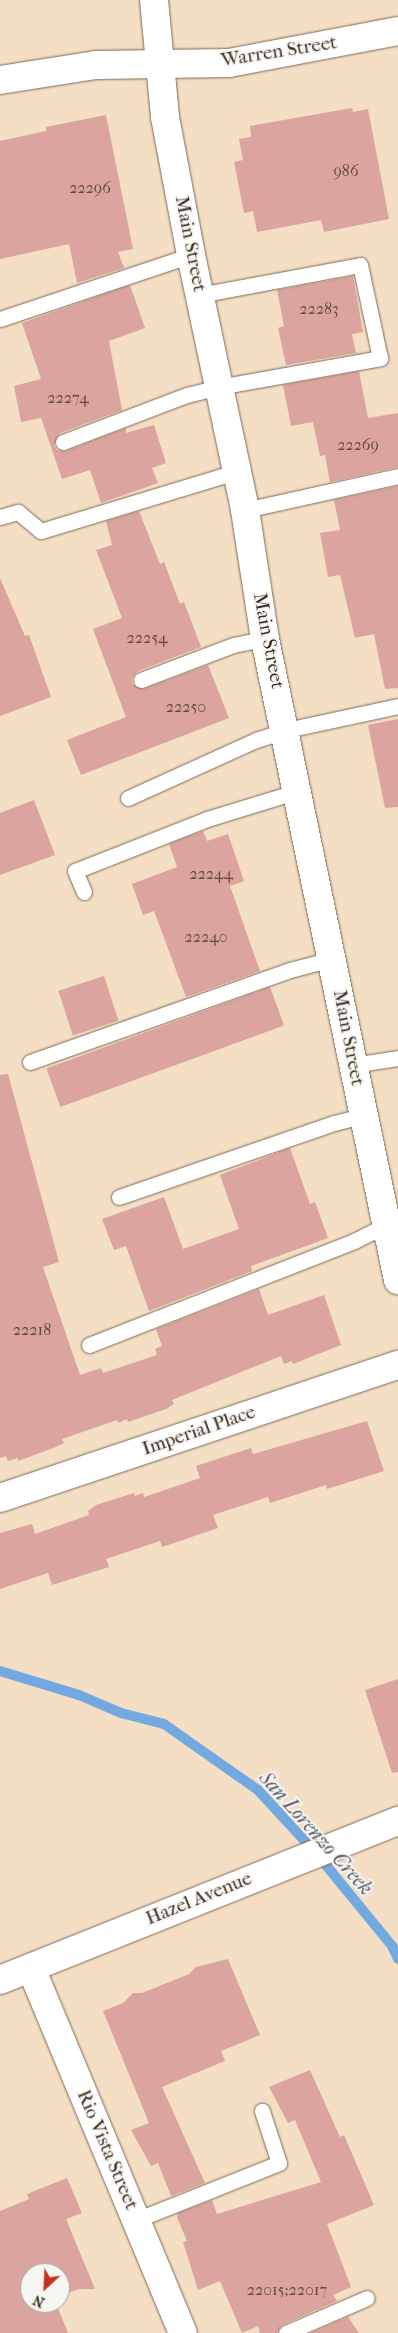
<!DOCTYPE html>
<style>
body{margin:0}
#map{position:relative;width:398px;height:2333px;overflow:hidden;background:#f4dec4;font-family:"IM FELL French Canon",serif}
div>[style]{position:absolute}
.stream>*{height:10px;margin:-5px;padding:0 5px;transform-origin:5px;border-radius:5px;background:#73a9e1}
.building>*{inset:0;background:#dba49f;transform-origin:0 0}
.roads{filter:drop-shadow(0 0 1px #7c6958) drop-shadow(0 0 1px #7c6958)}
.lane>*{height:15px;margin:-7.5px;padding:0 7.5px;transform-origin:7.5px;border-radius:7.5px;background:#fff}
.street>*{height:28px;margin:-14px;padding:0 14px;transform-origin:14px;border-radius:14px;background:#fff}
span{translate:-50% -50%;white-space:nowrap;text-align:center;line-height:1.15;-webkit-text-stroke:4px #f6f6f2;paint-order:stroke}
.number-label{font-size:16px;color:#63483e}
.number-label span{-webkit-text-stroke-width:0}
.street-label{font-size:19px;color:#3b2a1e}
.water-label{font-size:20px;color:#4f5662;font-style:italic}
.north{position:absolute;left:20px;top:2263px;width:50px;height:50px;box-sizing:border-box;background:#f6f6f2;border:1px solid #aba49d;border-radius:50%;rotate:205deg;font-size:14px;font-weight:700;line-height:20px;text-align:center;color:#3b2a1e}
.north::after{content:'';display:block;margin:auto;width:18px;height:22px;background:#c8321e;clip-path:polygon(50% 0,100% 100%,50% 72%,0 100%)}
</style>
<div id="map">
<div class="stream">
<div style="left:0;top:1671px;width:83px;rotate:16.9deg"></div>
<div style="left:79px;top:1695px;width:46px;rotate:23.2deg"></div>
<div style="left:121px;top:1713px;width:44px;rotate:14.3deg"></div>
<div style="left:164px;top:1724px;width:115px;rotate:35.1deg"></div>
<div style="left:258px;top:1790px;width:86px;rotate:47.4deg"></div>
<div style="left:316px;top:1853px;width:120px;rotate:50.7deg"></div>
<div style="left:392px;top:1946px;width:14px;rotate:65deg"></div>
</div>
<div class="building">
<div style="clip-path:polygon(352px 108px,353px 112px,368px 109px,389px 219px,324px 232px,321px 220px,257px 232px,253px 211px,244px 213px,234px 162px,243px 160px,239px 139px,251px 137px,250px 126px)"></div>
<div style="clip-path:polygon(106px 115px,133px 249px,118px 252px,124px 268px,77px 283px,69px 244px,0 259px,0 141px,46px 131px,46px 127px)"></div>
<div style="clip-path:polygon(353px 276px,363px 332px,352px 334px,356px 353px,286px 365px,278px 328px,284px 326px,277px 290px)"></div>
<div style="clip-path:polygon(130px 285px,145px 328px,109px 341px,122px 410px,60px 433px,54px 445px,57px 450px,66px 451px,126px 428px,126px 433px,154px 425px,166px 463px,152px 468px,158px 483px,101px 503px,90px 470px,62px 479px,41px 418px,21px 422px,14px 386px,41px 379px,22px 323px)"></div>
<div style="clip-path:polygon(359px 371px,368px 418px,398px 413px,398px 467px,330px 482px,325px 455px,320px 456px,313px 422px,291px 426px,283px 385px)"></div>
<div style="clip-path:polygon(398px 486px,398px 688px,385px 689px,374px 634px,355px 638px,340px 575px,328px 577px,320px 533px,340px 530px,334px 500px)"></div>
<div style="clip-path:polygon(139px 511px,160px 564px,164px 562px,180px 604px,184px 602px,201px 647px,138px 671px,132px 678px,132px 684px,144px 689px,208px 665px,229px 718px,81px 775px,67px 740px,126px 717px,93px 629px,122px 618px,96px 550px,112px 545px,106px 521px)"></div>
<div style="clip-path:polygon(0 578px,25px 636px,29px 635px,51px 697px,0 716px)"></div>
<div style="clip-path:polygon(398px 719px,398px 807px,385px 808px,368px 725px)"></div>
<div style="clip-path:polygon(34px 800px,55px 855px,0 875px,0 813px)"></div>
<div style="clip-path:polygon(203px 831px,207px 841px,228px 834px,244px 881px,230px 886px,260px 971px,186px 997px,154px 911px,143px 915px,132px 884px,177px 867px,169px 844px)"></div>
<div style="left:104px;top:976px;width:47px;height:48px;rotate:72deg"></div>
<div style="left:270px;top:987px;width:41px;height:238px;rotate:70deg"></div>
<div style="clip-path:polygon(8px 1074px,59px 1262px,43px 1267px,80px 1375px,101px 1368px,103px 1373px,157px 1355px,155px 1349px,162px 1346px,156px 1329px,259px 1289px,268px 1315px,324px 1295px,341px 1345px,293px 1364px,292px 1361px,284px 1364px,281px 1356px,172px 1400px,174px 1404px,166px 1409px,128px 1422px,127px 1419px,118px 1423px,117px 1420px,62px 1439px,64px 1443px,56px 1447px,18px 1461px,18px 1458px,8px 1461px,6px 1456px,0 1458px,0 1075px)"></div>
<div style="clip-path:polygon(290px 1148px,310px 1204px,315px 1202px,328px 1238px,251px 1266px,252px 1271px,149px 1311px,126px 1246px,114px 1250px,102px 1219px,164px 1197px,183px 1249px,239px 1229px,220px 1175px)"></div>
<div style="clip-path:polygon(367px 1421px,384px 1471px,327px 1489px,326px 1485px,270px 1503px,268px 1497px,213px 1515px,218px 1528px,162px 1547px,160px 1541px,106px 1559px,109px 1567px,52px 1585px,48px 1573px,0 1589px,0 1533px,32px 1524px,35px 1534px,89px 1515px,88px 1511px,96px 1505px,134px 1493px,135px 1496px,143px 1493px,144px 1497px,200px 1478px,196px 1466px,251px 1448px,253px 1454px)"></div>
<div style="clip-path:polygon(398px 1679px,398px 1772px,392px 1773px,365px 1690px)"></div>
<div style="clip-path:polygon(228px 1959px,260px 2035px,221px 2051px,225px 2061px,162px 2087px,205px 2183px,171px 2196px,158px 2163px,151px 2166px,131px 2130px,149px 2123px,103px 2011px,123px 2003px,133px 1993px,142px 1993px,189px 1974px,196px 1967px)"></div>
<div style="clip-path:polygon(310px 2070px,340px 2137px,344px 2135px,374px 2205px,327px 2224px,351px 2287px,333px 2295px,337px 2301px,282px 2325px,277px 2333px,260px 2333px,258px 2326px,242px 2333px,220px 2281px,198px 2290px,183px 2242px,187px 2241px,177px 2217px,178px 2213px,212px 2200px,217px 2214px,321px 2182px,295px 2120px,288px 2123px,269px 2087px)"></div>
<div style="clip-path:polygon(67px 2178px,82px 2213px,66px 2219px,95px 2289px,79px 2289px,60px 2296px,60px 2273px,30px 2273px,30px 2303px,56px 2303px,68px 2333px,0 2333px,0 2211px,29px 2199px,27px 2194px)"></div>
<div style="clip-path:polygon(348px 2317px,359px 2333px,310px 2333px)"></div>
</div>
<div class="roads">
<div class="lane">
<div style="left:0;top:319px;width:201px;rotate:-18.5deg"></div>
<div style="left:63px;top:442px;width:133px;rotate:-20.8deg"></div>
<div style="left:187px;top:395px;width:32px;rotate:-14deg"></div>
<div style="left:218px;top:387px;width:165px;rotate:-10.1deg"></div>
<div style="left:380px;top:358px;width:95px;rotate:-102.1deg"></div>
<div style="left:360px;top:265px;width:163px;rotate:169.4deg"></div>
<div style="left:245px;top:510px;width:157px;rotate:-12.5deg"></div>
<div style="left:0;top:517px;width:19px;rotate:-16deg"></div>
<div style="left:18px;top:512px;width:30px;rotate:40deg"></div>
<div style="left:41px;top:531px;width:203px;rotate:-16.9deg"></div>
<div style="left:141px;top:680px;width:98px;rotate:-20.8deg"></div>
<div style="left:233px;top:645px;width:33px;rotate:-11deg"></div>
<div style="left:128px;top:798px;width:141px;rotate:-24.4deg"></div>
<div style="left:256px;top:740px;width:32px;rotate:-18deg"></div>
<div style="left:286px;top:730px;width:115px;rotate:-12.1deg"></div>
<div style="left:84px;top:892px;width:23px;rotate:-113deg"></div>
<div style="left:75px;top:871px;width:142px;rotate:-21.5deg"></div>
<div style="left:207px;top:819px;width:95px;rotate:-17.1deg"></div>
<div style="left:30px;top:1062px;width:276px;rotate:-19.5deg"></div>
<div style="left:290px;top:970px;width:43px;rotate:-14.7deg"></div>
<div style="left:353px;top:1065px;width:46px;rotate:-8.8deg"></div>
<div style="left:119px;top:1197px;width:227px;rotate:-19deg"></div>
<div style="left:334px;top:1123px;width:30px;rotate:-14deg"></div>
<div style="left:89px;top:1345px;width:285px;rotate:-21.4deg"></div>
<div style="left:354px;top:1241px;width:42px;rotate:-26.6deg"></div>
<div style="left:136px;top:2220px;width:154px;rotate:-21.7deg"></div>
<div style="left:279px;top:2163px;width:55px;rotate:-108.1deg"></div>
<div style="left:286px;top:2333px;width:88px;rotate:-23.4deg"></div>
</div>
<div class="street">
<div style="left:154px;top:0;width:118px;rotate:84.6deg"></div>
<div style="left:165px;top:117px;width:140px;rotate:79.3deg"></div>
<div style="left:191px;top:255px;width:261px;rotate:78deg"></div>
<div style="left:245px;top:510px;width:131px;rotate:81.2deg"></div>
<div style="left:265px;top:639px;width:655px;rotate:78.28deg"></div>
<div style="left:0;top:80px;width:97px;rotate:-8.9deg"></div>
<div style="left:96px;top:65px;width:133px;rotate:-0.9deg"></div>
<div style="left:229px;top:63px;width:172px;rotate:-10.7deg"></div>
<div style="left:0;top:1498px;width:420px;rotate:-18.5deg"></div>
<div style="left:31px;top:1968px;width:395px;rotate:67.4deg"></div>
<div style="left:0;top:1980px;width:429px;rotate:-21.8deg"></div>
</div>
</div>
<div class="number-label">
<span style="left:346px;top:171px">986</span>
<span style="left:90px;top:188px">22296</span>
<span style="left:319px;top:309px">22283</span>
<span style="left:68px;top:398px">22274</span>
<span style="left:358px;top:445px">22269</span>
<span style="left:147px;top:638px">22254</span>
<span style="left:186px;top:707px">22250</span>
<span style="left:211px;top:874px">22244</span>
<span style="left:206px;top:937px">22240</span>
<span style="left:32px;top:1330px">22218</span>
<span style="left:287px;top:2290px">22015;22017</span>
</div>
<div class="street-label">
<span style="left:279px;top:52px;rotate:-9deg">Warren Street</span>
<span style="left:190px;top:244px;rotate:79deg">Main Street</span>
<span style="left:268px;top:641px;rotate:79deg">Main Street</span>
<span style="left:348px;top:1038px;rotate:79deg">Main Street</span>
<span style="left:199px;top:1431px;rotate:-19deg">Imperial Place</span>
<span style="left:199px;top:1899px;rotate:-22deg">Hazel Avenue</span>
<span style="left:107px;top:2150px;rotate:67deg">Rio Vista Street</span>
</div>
<div class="water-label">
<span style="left:316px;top:1833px;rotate:48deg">San Lorenzo Creek</span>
</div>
<div class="north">N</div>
</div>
